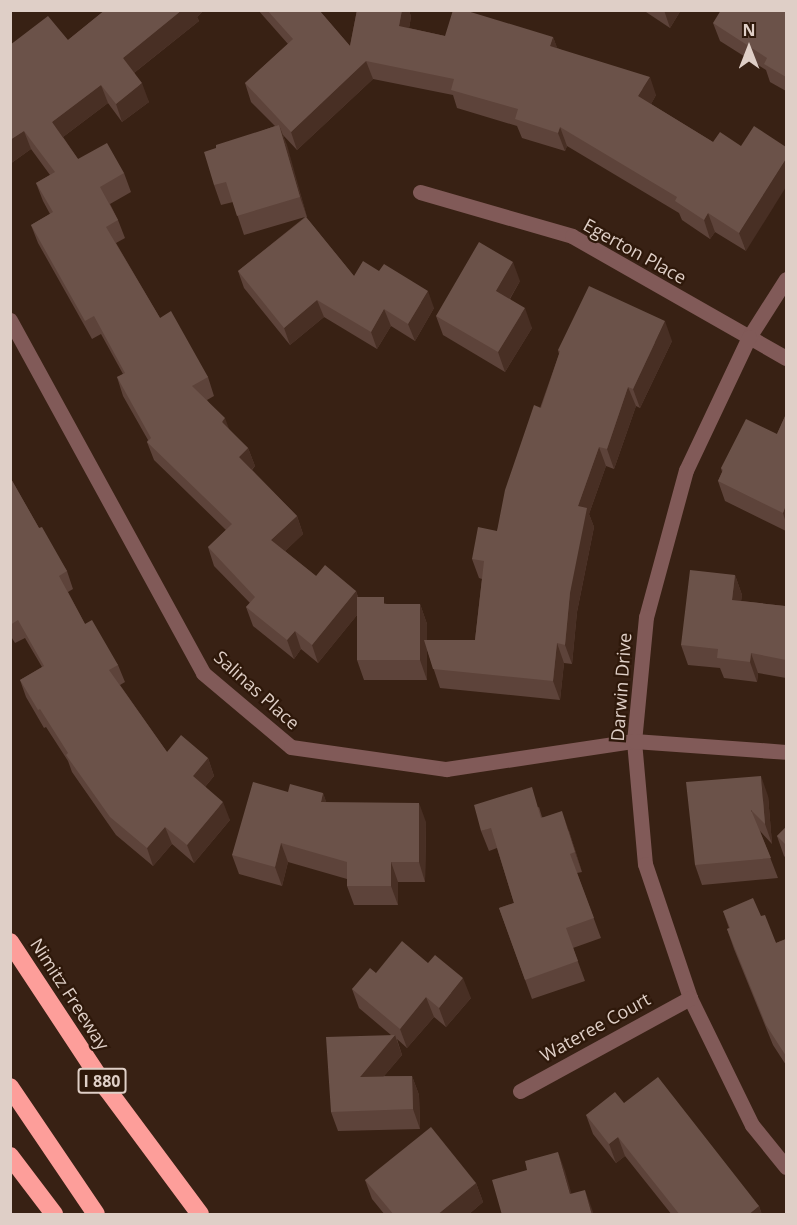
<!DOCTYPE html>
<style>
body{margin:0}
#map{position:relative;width:797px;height:1225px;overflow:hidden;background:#382114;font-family:"Open Sans",sans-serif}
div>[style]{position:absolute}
.minor>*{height:15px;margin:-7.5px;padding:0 7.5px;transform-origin:7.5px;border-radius:7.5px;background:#815a58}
.highway>*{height:18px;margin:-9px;padding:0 9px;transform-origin:9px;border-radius:9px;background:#fd9e9a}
.wall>*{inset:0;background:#5d433a}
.shaded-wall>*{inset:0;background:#482f24}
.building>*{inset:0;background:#6b5249}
span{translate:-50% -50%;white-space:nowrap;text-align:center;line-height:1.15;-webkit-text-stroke:4.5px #2e180a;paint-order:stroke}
.shield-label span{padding:2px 4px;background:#2e180a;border:2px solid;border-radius:4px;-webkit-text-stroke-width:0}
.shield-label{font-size:16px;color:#dfcfc7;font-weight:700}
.street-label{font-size:18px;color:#dfcfc7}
.frame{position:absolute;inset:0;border:12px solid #dfcfc7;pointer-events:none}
.north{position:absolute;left:719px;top:18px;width:60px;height:60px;-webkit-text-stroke:4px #2e180a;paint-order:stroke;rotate:0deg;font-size:16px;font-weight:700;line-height:24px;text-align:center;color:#dfcfc7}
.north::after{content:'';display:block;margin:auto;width:21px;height:27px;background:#dfcfc7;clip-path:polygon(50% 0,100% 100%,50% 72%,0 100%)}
</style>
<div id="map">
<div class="minor">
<div style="left:420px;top:192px;width:158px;rotate:16.1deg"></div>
<div style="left:572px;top:236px;width:246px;rotate:29.7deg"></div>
<div style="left:786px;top:279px;width:69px;rotate:122.5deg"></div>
<div style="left:749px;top:337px;width:147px;rotate:115.3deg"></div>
<div style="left:686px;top:470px;width:152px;rotate:105.2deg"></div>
<div style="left:646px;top:617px;width:125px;rotate:95.5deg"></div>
<div style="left:634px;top:741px;width:123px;rotate:84.9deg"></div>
<div style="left:645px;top:864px;width:141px;rotate:71.4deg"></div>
<div style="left:690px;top:998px;width:141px;rotate:64deg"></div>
<div style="left:752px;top:1125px;width:54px;rotate:51deg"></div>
<div style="left:10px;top:320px;width:402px;rotate:61.3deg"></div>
<div style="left:203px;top:673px;width:115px;rotate:40.1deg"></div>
<div style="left:291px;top:747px;width:157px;rotate:8.1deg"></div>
<div style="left:446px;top:769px;width:190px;rotate:-8.5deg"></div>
<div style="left:634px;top:741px;width:152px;rotate:4.1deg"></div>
<div style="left:520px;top:1091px;width:194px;rotate:-28.7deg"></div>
</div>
<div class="highway">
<div style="left:10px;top:942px;width:176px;rotate:56.6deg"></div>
<div style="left:107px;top:1089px;width:156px;rotate:53.4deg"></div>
<div style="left:10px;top:1087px;width:153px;rotate:55.9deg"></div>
<div style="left:10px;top:1156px;width:73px;rotate:52.8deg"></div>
</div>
<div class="wall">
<div style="clip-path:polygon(105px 10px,204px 10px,197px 17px,199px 21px,134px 73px,149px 102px,122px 122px,108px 103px,63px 137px,78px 159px,124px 173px,131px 192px,110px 204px,118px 220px,125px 238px,116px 243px,160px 318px,208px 377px,214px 396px,207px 400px,229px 430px,248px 448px,255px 466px,252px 470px,297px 516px,303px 534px,285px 551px,316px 576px,356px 591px,358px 597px,387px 604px,420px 604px,427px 624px,427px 640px,475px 640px,482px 579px,479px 578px,472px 559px,497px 531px,559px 354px,558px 350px,672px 341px,640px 408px,636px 406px,614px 469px,606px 466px,589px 514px,594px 527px,577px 612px,572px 664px,564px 663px,560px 700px,440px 688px,427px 649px,427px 680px,364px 680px,357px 660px,357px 615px,318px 663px,301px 649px,294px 659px,253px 626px,246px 607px,250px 603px,214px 566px,208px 547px,226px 530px,154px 460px,147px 442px,148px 440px,123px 396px,117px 377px,123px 374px,101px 334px,92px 339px,38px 243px,31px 225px,50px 214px,43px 201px,36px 183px,50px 175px,31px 149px,10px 164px,10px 45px,68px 40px)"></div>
<div style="clip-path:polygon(258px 10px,319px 10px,350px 46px,357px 10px,409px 10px,411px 17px,409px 28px,445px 36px,553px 37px,557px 48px,656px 95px,651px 104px,713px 142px,746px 251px,715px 232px,710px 239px,682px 220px,679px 213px,567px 146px,565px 151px,522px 138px,517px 126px,457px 108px,453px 95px,373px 79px,297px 150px,283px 135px,307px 217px,306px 217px,354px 276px,434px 308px,415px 341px,391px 326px,377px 349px,324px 317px,290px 345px,244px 288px,238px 271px,305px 217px,244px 235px,233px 202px,221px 205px,214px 185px,216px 148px,275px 126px,251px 102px,245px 83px,288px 44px)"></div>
<div style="clip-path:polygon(643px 10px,681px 10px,670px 28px)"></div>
<div style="clip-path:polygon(786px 10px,786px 91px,770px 82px,766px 70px,720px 41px,713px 23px)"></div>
<div style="clip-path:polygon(520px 281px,510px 299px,532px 328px,505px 372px,443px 335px,436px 316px)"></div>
<div style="clip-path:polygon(786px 414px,786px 531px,725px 501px,718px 481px,722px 472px,721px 468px,777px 434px)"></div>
<div style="clip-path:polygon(10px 477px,39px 528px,67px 571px,73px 589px,68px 592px,85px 624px,118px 665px,125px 682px,120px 685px,167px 752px,208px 758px,214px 776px,205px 787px,230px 820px,194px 863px,172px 844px,153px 866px,116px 835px,72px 772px,68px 761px,46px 727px,44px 728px,26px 697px,20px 680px,42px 667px,25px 638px,15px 643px,10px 635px)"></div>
<div style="clip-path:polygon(735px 575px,742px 595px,741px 601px,785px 606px,786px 595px,786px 678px,758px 673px,757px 682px,724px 678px,720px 668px,688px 665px,681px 645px)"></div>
<div style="clip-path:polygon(288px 792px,323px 793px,326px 802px,426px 822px,425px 882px,398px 882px,398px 905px,354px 905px,347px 886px,347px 879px,288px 862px,282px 886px,239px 874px,232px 855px)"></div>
<div style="clip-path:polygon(768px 796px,772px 844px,760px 831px,778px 878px,702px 885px,695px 865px)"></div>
<div style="clip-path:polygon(539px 807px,542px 817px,569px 831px,582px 872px,577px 873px,601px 938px,573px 948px,585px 981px,532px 999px,499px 908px,514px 903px,497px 848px,489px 851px,481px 831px)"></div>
<div style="clip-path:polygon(786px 827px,786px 858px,784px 856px,777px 836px)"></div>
<div style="clip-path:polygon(723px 911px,761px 916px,776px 943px,786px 939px,786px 1065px,773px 1045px,734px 949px,727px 929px,729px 928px)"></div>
<div style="clip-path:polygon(376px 973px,471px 998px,446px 1027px,434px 1017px,407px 1048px,397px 1039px,402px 1055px,384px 1076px,412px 1076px,419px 1095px,420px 1129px,338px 1131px,331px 1112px,391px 1035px,359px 1008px,352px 989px)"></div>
<div style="clip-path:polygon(624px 1103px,759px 1206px,762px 1215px,672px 1215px,625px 1156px,616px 1163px,593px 1134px,586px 1115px)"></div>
<div style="clip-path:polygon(365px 1180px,476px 1183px,483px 1202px,468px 1215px,385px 1215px,372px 1199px)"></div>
</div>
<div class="shaded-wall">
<div style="clip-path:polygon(182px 10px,204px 10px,197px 17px,199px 21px,130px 76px,123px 58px)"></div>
<div style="clip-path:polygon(402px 10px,409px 10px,411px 17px,406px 45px,399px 26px)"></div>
<div style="clip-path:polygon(664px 10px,681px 10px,670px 28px)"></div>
<div style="clip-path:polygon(553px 37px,560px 55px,550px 46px)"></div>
<div style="clip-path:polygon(366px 61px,373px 79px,297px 150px,291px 132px)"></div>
<div style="clip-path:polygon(650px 77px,656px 95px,645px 115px,638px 96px)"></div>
<div style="clip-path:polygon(142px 83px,149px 102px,122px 122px,116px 104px)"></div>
<div style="clip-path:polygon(101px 85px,108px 103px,59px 140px,52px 122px)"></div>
<div style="clip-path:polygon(279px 125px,287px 145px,307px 217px,300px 197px)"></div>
<div style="clip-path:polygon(560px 127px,567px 146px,565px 151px,558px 133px)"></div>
<div style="clip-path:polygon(24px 131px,31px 149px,10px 164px,10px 140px)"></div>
<div style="clip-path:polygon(786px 159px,786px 187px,746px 251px,739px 233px)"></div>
<div style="clip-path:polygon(708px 213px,715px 232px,710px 239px,704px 220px)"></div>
<div style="clip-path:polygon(513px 262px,520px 281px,503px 310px,496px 291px)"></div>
<div style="clip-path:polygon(428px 291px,434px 308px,415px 341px,408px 324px)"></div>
<div style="clip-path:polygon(317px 300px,324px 317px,290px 345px,284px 328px)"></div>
<div style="clip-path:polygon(525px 308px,532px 328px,505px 372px,498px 352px)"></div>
<div style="clip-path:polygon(384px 309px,391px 326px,377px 349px,371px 332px)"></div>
<div style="clip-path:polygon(665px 321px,672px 341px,640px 408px,633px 389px)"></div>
<div style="clip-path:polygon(628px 387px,636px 406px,614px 469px,607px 449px)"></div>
<div style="clip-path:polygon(225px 418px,232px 437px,222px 422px)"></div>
<div style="clip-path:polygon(599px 447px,606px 466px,589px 514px,594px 527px,577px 612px,572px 664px,565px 645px,578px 506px)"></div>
<div style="clip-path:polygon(248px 448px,255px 466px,246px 475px,239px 457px)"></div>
<div style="clip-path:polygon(786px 505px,786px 523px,783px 513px)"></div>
<div style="clip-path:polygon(297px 516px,303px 534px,278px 558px,271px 540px)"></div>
<div style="clip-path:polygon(735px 575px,742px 595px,739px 620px,732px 600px)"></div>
<div style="clip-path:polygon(356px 591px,362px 609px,318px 663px,312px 645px)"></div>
<div style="clip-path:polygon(420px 604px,427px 624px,427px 680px,420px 660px)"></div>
<div style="clip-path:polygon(295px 631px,301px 649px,294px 659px,287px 640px)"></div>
<div style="clip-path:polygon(557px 643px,564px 663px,560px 700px,553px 681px)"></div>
<div style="clip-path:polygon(751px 653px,758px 673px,757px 682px,750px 662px)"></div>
<div style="clip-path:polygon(208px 758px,214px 776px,199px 794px,193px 776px)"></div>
<div style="clip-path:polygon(761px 776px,768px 796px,772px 844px,765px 824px)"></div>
<div style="clip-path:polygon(323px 793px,330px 812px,321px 802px)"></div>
<div style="clip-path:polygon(223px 802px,230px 820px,194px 863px,187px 845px)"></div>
<div style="clip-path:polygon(419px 803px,426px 822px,425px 882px,419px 862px)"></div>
<div style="clip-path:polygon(562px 811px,569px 831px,582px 872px,575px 852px)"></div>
<div style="clip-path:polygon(165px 827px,172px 844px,153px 866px,147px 848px)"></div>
<div style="clip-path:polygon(281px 843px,288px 862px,282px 886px,275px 867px)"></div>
<div style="clip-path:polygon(391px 862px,398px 882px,398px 905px,391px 886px)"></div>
<div style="clip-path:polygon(463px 978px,471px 998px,446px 1027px,439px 1008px)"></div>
<div style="clip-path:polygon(426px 997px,434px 1017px,407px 1048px,400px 1029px)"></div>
<div style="clip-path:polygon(395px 1035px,402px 1055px,367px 1096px,360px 1077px)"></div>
<div style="clip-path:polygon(412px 1076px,419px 1095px,420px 1129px,413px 1109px)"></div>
<div style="clip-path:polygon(618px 1137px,625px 1156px,616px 1163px,609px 1144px)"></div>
<div style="clip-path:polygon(558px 1152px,565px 1171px,577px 1213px,570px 1194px)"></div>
<div style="clip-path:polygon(476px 1183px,483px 1202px,468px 1215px,437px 1215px)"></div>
<div style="clip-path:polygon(585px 1190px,592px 1209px,594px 1215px,592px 1215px)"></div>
<div style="clip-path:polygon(759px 1206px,762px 1215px,748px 1215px)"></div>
</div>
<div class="building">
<div style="clip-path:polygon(105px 10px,182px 10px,123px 58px,142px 83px,116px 104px,101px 85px,52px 122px,78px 159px,107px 143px,124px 173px,100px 187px,118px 220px,106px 227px,160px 318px,171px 311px,208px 377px,192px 386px,225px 418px,222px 422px,248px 448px,239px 457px,297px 516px,271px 540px,316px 576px,325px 565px,356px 591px,312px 645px,295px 631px,287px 640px,246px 607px,255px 597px,208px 547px,232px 524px,147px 442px,151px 438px,117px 377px,125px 373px,94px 316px,85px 321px,31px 225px,53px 212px,36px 183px,55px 172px,24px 131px,10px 140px,10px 45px,48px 16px,68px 40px)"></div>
<div style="clip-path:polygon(267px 10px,319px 10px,350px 46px,357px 10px,402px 10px,399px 26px,445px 36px,453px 10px,464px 10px,553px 37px,550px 46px,650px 77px,638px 96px,713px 142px,720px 132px,741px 146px,754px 126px,786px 147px,786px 159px,739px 233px,708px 213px,704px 220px,675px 201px,677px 197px,560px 127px,558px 133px,515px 119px,518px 109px,451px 90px,454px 79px,366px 61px,291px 132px,245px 83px,293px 39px)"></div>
<div style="clip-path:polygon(721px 10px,786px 10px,786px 77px,764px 64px,767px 58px,713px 23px)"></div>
<div style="clip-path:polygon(279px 125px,300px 197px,237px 216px,226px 182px,214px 185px,204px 152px,216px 148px,216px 145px)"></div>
<div style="clip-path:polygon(306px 217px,354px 276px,363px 261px,379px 271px,384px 264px,428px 291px,408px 324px,384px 309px,371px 332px,317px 300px,284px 328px,238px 271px)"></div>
<div style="clip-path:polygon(479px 242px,513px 262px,496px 291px,525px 308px,498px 352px,436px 316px)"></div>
<div style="clip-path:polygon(589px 286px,665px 321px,633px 389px,628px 387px,607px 449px,599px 447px,578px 506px,587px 508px,570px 593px,565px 645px,557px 643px,553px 681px,433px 669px,424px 640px,475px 640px,484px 561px,472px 559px,478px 527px,497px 531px,505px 490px,534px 405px,541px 408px,560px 351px,558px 350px)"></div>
<div style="clip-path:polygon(786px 414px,786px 505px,783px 513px,718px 481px,723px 470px,721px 468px,746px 419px,777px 434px)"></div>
<div style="clip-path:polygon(10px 477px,39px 528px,42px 527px,67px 571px,59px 576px,85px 624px,92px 620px,118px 665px,109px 670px,167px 752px,181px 735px,208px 758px,193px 776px,223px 802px,187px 845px,165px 827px,147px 848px,110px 817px,66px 755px,68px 753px,40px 709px,38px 710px,20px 680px,44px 666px,18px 620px,10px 625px)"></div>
<div style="clip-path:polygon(690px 570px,735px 575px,732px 600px,785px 606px,786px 595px,786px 660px,751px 653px,750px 662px,717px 658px,718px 649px,681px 645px)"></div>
<div style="clip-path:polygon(357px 597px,384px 597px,384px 604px,420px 604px,420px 660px,357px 660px)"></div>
<div style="clip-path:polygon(761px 776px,765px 824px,751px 810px,771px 858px,695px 865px,686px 782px)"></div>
<div style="clip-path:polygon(253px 782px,288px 792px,290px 784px,323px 793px,321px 802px,419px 803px,419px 862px,391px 862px,391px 886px,347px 886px,347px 862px,281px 843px,275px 867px,232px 855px)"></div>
<div style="clip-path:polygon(532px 787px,541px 818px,562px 811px,575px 852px,570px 854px,594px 918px,566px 928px,578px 961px,525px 980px,499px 908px,514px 903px,491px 828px,481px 831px,474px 805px)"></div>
<div style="clip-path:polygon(786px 827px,786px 845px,777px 836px)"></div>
<div style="clip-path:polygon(753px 898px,761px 916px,765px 915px,776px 943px,786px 939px,786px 1056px,766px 1025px,727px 929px,730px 928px,723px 911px)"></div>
<div style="clip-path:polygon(402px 941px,428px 963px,435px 955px,463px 978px,439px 1008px,426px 997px,400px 1029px,352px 989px,370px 968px,376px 973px)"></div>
<div style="clip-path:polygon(395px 1035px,360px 1077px,412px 1076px,413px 1109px,331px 1112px,326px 1037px)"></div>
<div style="clip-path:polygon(658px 1077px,759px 1206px,748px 1215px,680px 1215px,618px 1137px,609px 1144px,586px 1115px,615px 1092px,624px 1103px)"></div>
<div style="clip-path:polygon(431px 1127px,476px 1183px,437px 1215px,394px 1215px,365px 1180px)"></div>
<div style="clip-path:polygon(558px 1152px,570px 1194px,585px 1190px,592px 1215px,502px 1215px,492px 1180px,527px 1170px,525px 1161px)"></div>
</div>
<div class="shield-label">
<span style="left:102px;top:1081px">I 880</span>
</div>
<div class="street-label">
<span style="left:635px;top:251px;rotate:29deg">Egerton Place</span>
<span style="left:621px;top:687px;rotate:-86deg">Darwin Drive</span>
<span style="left:257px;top:690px;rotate:42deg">Salinas Place</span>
<span style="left:70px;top:994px;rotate:57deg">Nimitz Freeway</span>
<span style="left:595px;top:1027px;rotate:-29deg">Wateree Court</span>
</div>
<div class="frame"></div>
<div class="north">N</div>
</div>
